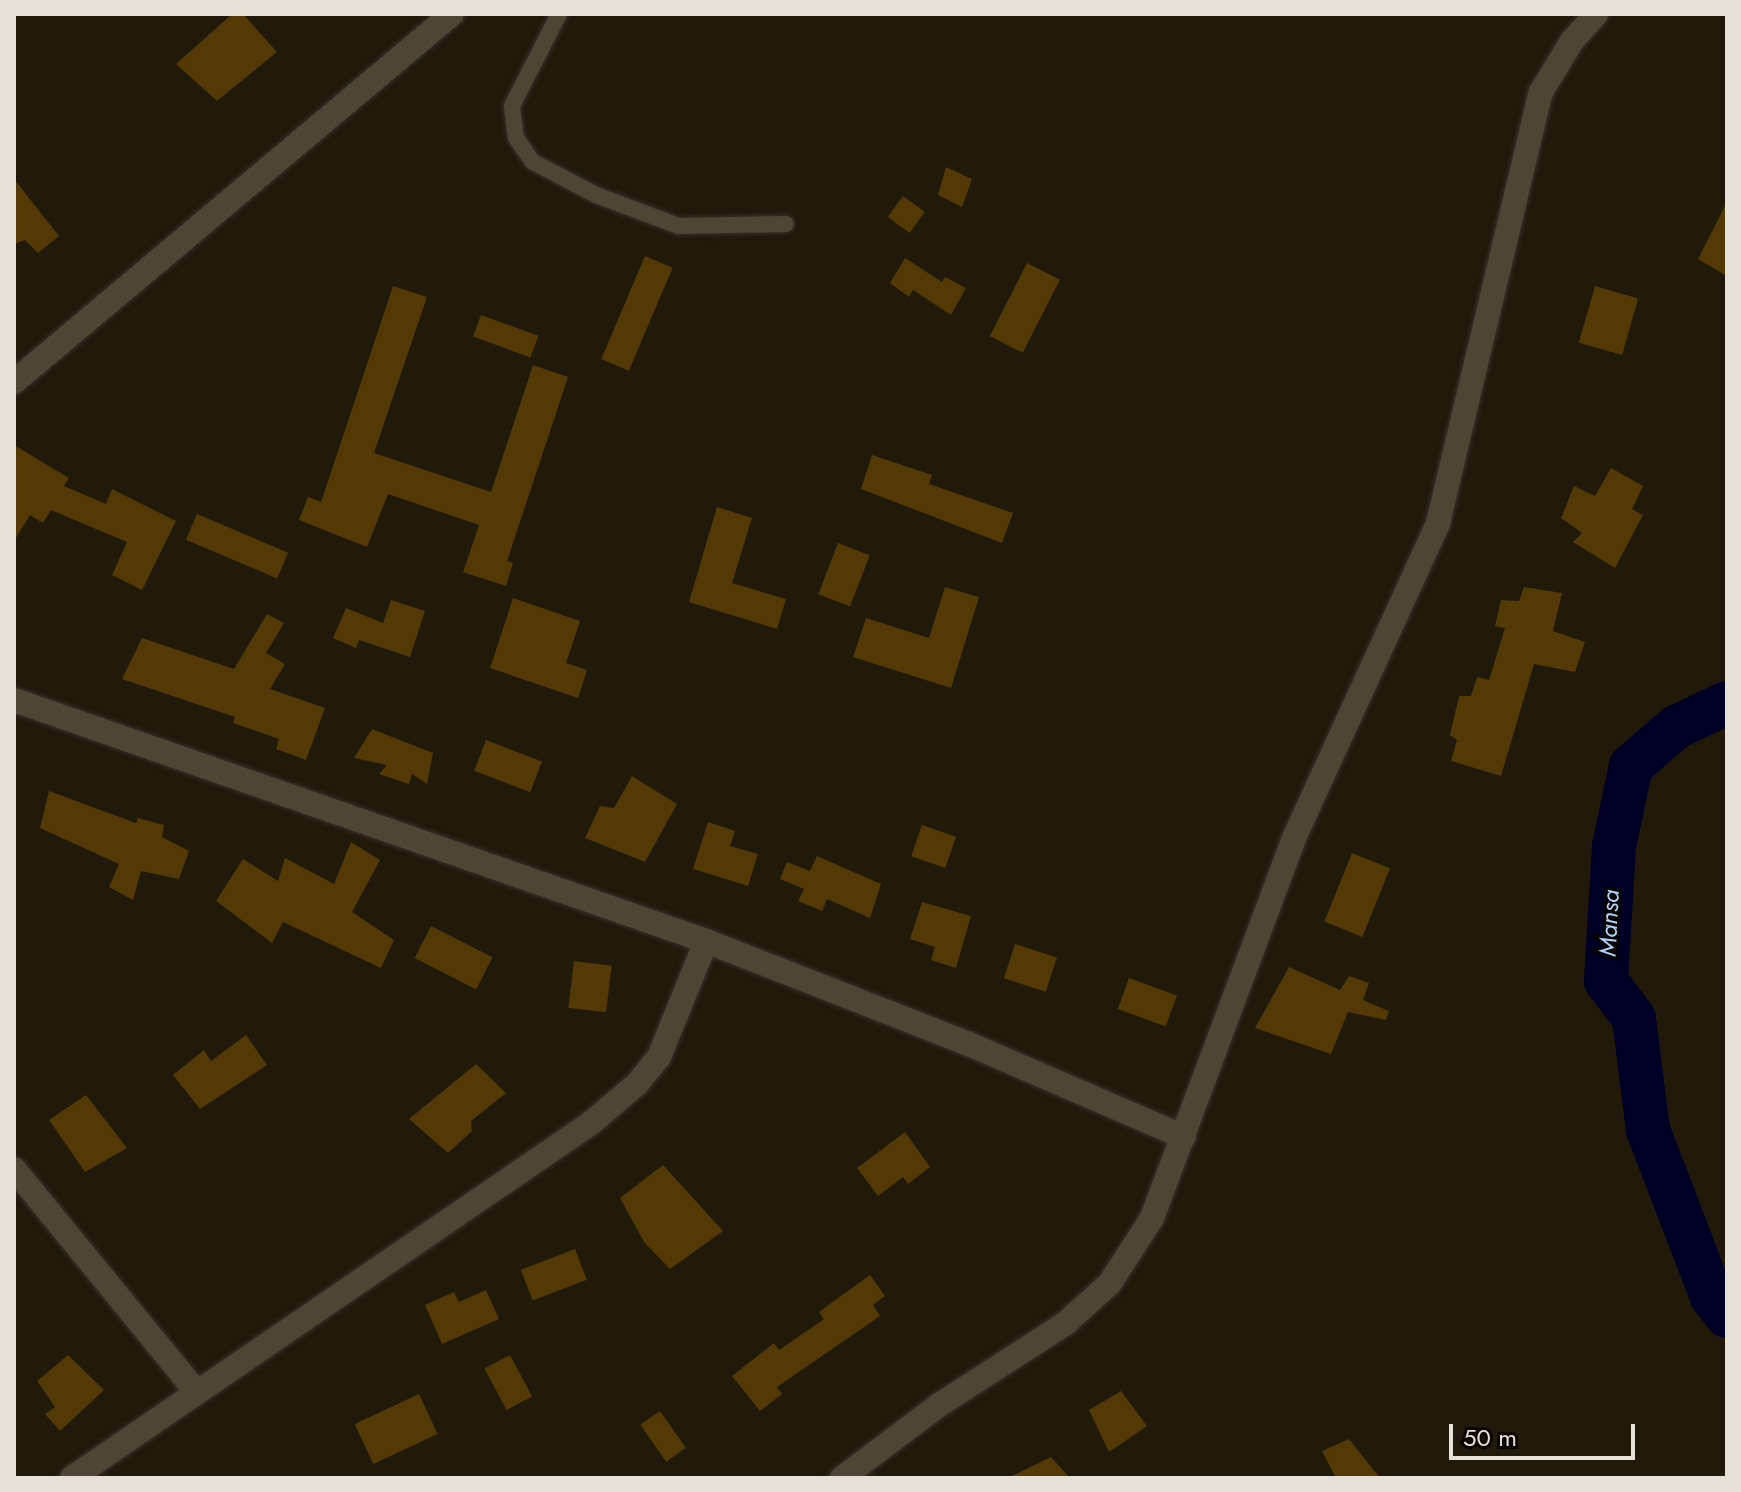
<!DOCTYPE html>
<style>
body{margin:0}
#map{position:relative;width:1741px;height:1492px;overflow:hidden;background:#21190a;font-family:Jost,sans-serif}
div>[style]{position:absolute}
.river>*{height:44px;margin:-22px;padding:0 22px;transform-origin:22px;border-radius:22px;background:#000026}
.building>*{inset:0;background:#533905;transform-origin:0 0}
.roads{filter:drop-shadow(0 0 2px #37312b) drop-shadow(0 0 2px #37312b)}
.lane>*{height:16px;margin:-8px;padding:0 8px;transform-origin:8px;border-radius:8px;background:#4e4534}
.street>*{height:24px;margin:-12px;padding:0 12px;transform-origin:12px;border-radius:12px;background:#4e4534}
span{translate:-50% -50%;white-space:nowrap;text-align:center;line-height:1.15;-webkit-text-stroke:6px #080502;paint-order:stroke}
.water-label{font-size:24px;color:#b0d3ff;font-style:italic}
.frame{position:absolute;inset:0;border:16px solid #e6e0d6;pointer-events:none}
.scale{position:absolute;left:1449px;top:1424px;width:186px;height:36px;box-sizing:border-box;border:4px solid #e6e0d6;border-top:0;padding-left:10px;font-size:24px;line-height:28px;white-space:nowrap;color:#e6e0d6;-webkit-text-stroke:6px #080502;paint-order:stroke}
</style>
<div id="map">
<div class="river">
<div style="left:1727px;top:703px;width:56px;rotate:154.8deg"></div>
<div style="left:1676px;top:727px;width:60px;rotate:139.1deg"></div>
<div style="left:1631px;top:766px;width:82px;rotate:102deg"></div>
<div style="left:1614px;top:846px;width:135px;rotate:93.4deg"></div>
<div style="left:1606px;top:981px;width:46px;rotate:52.9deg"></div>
<div style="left:1634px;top:1018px;width:113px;rotate:82.9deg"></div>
<div style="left:1648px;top:1130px;width:179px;rotate:69deg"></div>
<div style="left:1712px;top:1297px;width:24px;rotate:52deg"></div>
</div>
<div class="building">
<div style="clip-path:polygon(232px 14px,243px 14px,277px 52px,217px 101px,176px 64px)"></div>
<div style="clip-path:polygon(946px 167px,972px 179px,962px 207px,938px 195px)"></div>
<div style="clip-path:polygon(14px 179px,59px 236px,38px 253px,25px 240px,14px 244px)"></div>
<div style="left:903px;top:196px;width:27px;height:26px;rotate:36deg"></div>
<div style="clip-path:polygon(1727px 202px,1727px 276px,1698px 259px)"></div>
<div style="left:645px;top:256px;width:30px;height:112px;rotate:23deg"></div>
<div style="clip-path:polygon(905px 258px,942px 282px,945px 277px,966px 288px,951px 315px,913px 290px,909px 297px,890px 283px)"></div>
<div style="left:1027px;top:263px;width:37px;height:82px;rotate:27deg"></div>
<div style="clip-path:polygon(393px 286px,427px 297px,374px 453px,491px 492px,533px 365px,568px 377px,507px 561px,513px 563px,506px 586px,463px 572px,479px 525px,388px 494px,367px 547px,299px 520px,308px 497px,321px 502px)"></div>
<div style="left:1595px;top:286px;width:45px;height:59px;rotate:16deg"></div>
<div style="left:481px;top:315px;width:61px;height:23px;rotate:20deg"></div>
<div style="clip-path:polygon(14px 445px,69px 478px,64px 486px,106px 504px,112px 489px,176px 521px,142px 590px,112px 575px,127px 542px,51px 510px,43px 523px,30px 515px,14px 541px)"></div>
<div style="clip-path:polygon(872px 455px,932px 475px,929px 484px,1013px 513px,1002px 543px,861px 489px)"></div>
<div style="clip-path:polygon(1611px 468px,1643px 486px,1632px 509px,1643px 515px,1615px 568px,1573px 542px,1582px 533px,1561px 518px,1574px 486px,1595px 496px)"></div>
<div style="clip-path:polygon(717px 507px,752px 518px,732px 583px,786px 599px,777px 629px,689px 602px)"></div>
<div style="left:197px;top:514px;width:99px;height:28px;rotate:23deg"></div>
<div style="left:838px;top:543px;width:34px;height:55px;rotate:21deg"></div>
<div style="clip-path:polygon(945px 587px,979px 597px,951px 688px,853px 657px,866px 618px,929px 638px)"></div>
<div style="clip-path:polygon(1524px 587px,1562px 593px,1553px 631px,1585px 642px,1575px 672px,1534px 664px,1501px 776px,1451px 761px,1457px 740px,1450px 735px,1459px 696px,1471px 696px,1477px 677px,1489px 680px,1505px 628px,1495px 626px,1501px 600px,1519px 601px)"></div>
<div style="clip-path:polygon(513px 598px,580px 621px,566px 663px,587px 670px,578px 698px,490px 668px)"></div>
<div style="clip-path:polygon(391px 600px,425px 611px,410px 657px,359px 640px,356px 648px,333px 638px,346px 608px,383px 623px)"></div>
<div style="clip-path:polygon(267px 614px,284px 623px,266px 653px,285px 664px,270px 689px,325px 708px,306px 760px,276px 749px,279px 739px,233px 723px,235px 717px,122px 679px,142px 638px,234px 669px)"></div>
<div style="clip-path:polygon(372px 729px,433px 753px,427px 784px,412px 774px,409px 784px,379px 774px,387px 765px,354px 758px)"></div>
<div style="left:486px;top:740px;width:60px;height:33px;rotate:21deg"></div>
<div style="clip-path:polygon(632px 776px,677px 804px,645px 862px,585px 838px,600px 806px,614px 808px)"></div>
<div style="clip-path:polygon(49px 791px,136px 823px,138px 818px,164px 825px,162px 837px,189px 851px,179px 879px,141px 871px,133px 900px,109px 887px,119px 864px,40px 828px)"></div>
<div style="clip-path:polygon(708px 822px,735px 831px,730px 846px,758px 854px,748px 886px,693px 869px)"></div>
<div style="left:922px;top:825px;width:36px;height:33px;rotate:19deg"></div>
<div style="clip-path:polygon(351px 842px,380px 860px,352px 912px,394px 940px,381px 968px,283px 922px,272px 943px,216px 901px,243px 859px,278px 881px,285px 858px,334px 884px)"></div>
<div style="left:1352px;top:853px;width:41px;height:74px;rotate:22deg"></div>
<div style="clip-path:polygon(817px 856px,881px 884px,870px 918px,827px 899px,822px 911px,798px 901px,804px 889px,780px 879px,787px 862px,810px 871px)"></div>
<div style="clip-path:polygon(922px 902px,971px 916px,956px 968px,931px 960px,935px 947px,910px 939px)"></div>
<div style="left:431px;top:926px;width:69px;height:36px;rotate:27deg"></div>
<div style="left:1015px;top:944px;width:44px;height:36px;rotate:18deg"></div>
<div style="left:574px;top:961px;width:38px;height:47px;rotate:7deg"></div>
<div style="clip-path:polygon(1289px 967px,1340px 990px,1349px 976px,1369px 983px,1363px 1000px,1389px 1011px,1386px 1020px,1348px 1012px,1331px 1054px,1255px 1028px)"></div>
<div style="left:1129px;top:978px;width:51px;height:33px;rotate:20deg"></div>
<div style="clip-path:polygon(246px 1035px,267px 1065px,200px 1109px,173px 1075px,204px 1050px,211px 1061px)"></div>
<div style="clip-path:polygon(476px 1064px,506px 1093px,471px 1121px,472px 1131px,448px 1153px,409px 1119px)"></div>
<div style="clip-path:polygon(86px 1095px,127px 1148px,85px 1172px,49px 1120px)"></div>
<div style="clip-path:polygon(905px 1132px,930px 1167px,908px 1184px,903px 1177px,878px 1196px,857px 1168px)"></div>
<div style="clip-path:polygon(663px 1165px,723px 1231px,670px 1269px,644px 1242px,620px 1198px)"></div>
<div style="left:575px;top:1249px;width:33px;height:58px;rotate:69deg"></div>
<div style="clip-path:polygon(870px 1275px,885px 1296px,873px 1305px,880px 1316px,777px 1387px,782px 1394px,760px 1411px,732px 1376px,774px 1343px,779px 1350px,824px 1319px,819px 1312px)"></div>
<div style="clip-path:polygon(486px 1290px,499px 1319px,442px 1344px,425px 1305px,454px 1292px,459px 1302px)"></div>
<div style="clip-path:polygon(68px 1355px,104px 1390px,60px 1431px,45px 1414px,55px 1407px,37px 1381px)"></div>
<div style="left:510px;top:1355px;width:47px;height:29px;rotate:62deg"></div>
<div style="clip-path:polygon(1121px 1391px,1147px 1426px,1109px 1452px,1089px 1410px)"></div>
<div style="left:419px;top:1394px;width:44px;height:71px;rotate:65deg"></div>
<div style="left:660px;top:1411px;width:45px;height:24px;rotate:55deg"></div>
<div style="clip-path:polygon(1349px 1439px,1380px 1478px,1336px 1478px,1322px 1451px)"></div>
<div style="clip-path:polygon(1051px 1457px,1070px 1478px,1008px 1478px)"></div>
</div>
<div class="roads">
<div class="lane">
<div style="left:559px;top:14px;width:103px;rotate:117.1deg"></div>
<div style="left:512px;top:106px;width:32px;rotate:83deg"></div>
<div style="left:516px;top:138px;width:29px;rotate:55deg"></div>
<div style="left:533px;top:162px;width:71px;rotate:27.6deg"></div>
<div style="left:596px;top:195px;width:89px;rotate:20.5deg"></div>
<div style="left:679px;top:226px;width:107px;rotate:-1.1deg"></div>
</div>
<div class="street">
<div style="left:14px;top:382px;width:572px;rotate:-40.04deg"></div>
<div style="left:14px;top:700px;width:733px;rotate:19.2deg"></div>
<div style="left:706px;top:941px;width:282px;rotate:21.4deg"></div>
<div style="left:969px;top:1044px;width:234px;rotate:23.4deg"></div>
<div style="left:14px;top:1169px;width:286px;rotate:50.7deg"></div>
<div style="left:72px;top:1478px;width:629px;rotate:-34.37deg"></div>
<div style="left:591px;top:1123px;width:60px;rotate:-40.3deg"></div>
<div style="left:637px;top:1084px;width:35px;rotate:-51deg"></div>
<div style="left:659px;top:1057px;width:125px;rotate:-67.9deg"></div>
<div style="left:842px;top:1478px;width:121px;rotate:-37deg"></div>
<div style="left:939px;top:1405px;width:151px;rotate:-32.8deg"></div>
<div style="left:1066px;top:1323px;width:59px;rotate:-42.3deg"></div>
<div style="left:1110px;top:1283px;width:77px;rotate:-57.1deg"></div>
<div style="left:1152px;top:1218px;width:406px;rotate:-69.5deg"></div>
<div style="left:1294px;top:838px;width:346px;rotate:-65.4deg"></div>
<div style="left:1438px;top:523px;width:443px;rotate:-76.6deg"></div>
<div style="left:1541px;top:92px;width:60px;rotate:-58.7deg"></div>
<div style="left:1572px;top:41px;width:36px;rotate:-48deg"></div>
</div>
</div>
<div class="water-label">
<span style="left:1609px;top:923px;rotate:-87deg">Mansa</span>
</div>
<div class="frame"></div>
<div class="scale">50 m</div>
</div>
